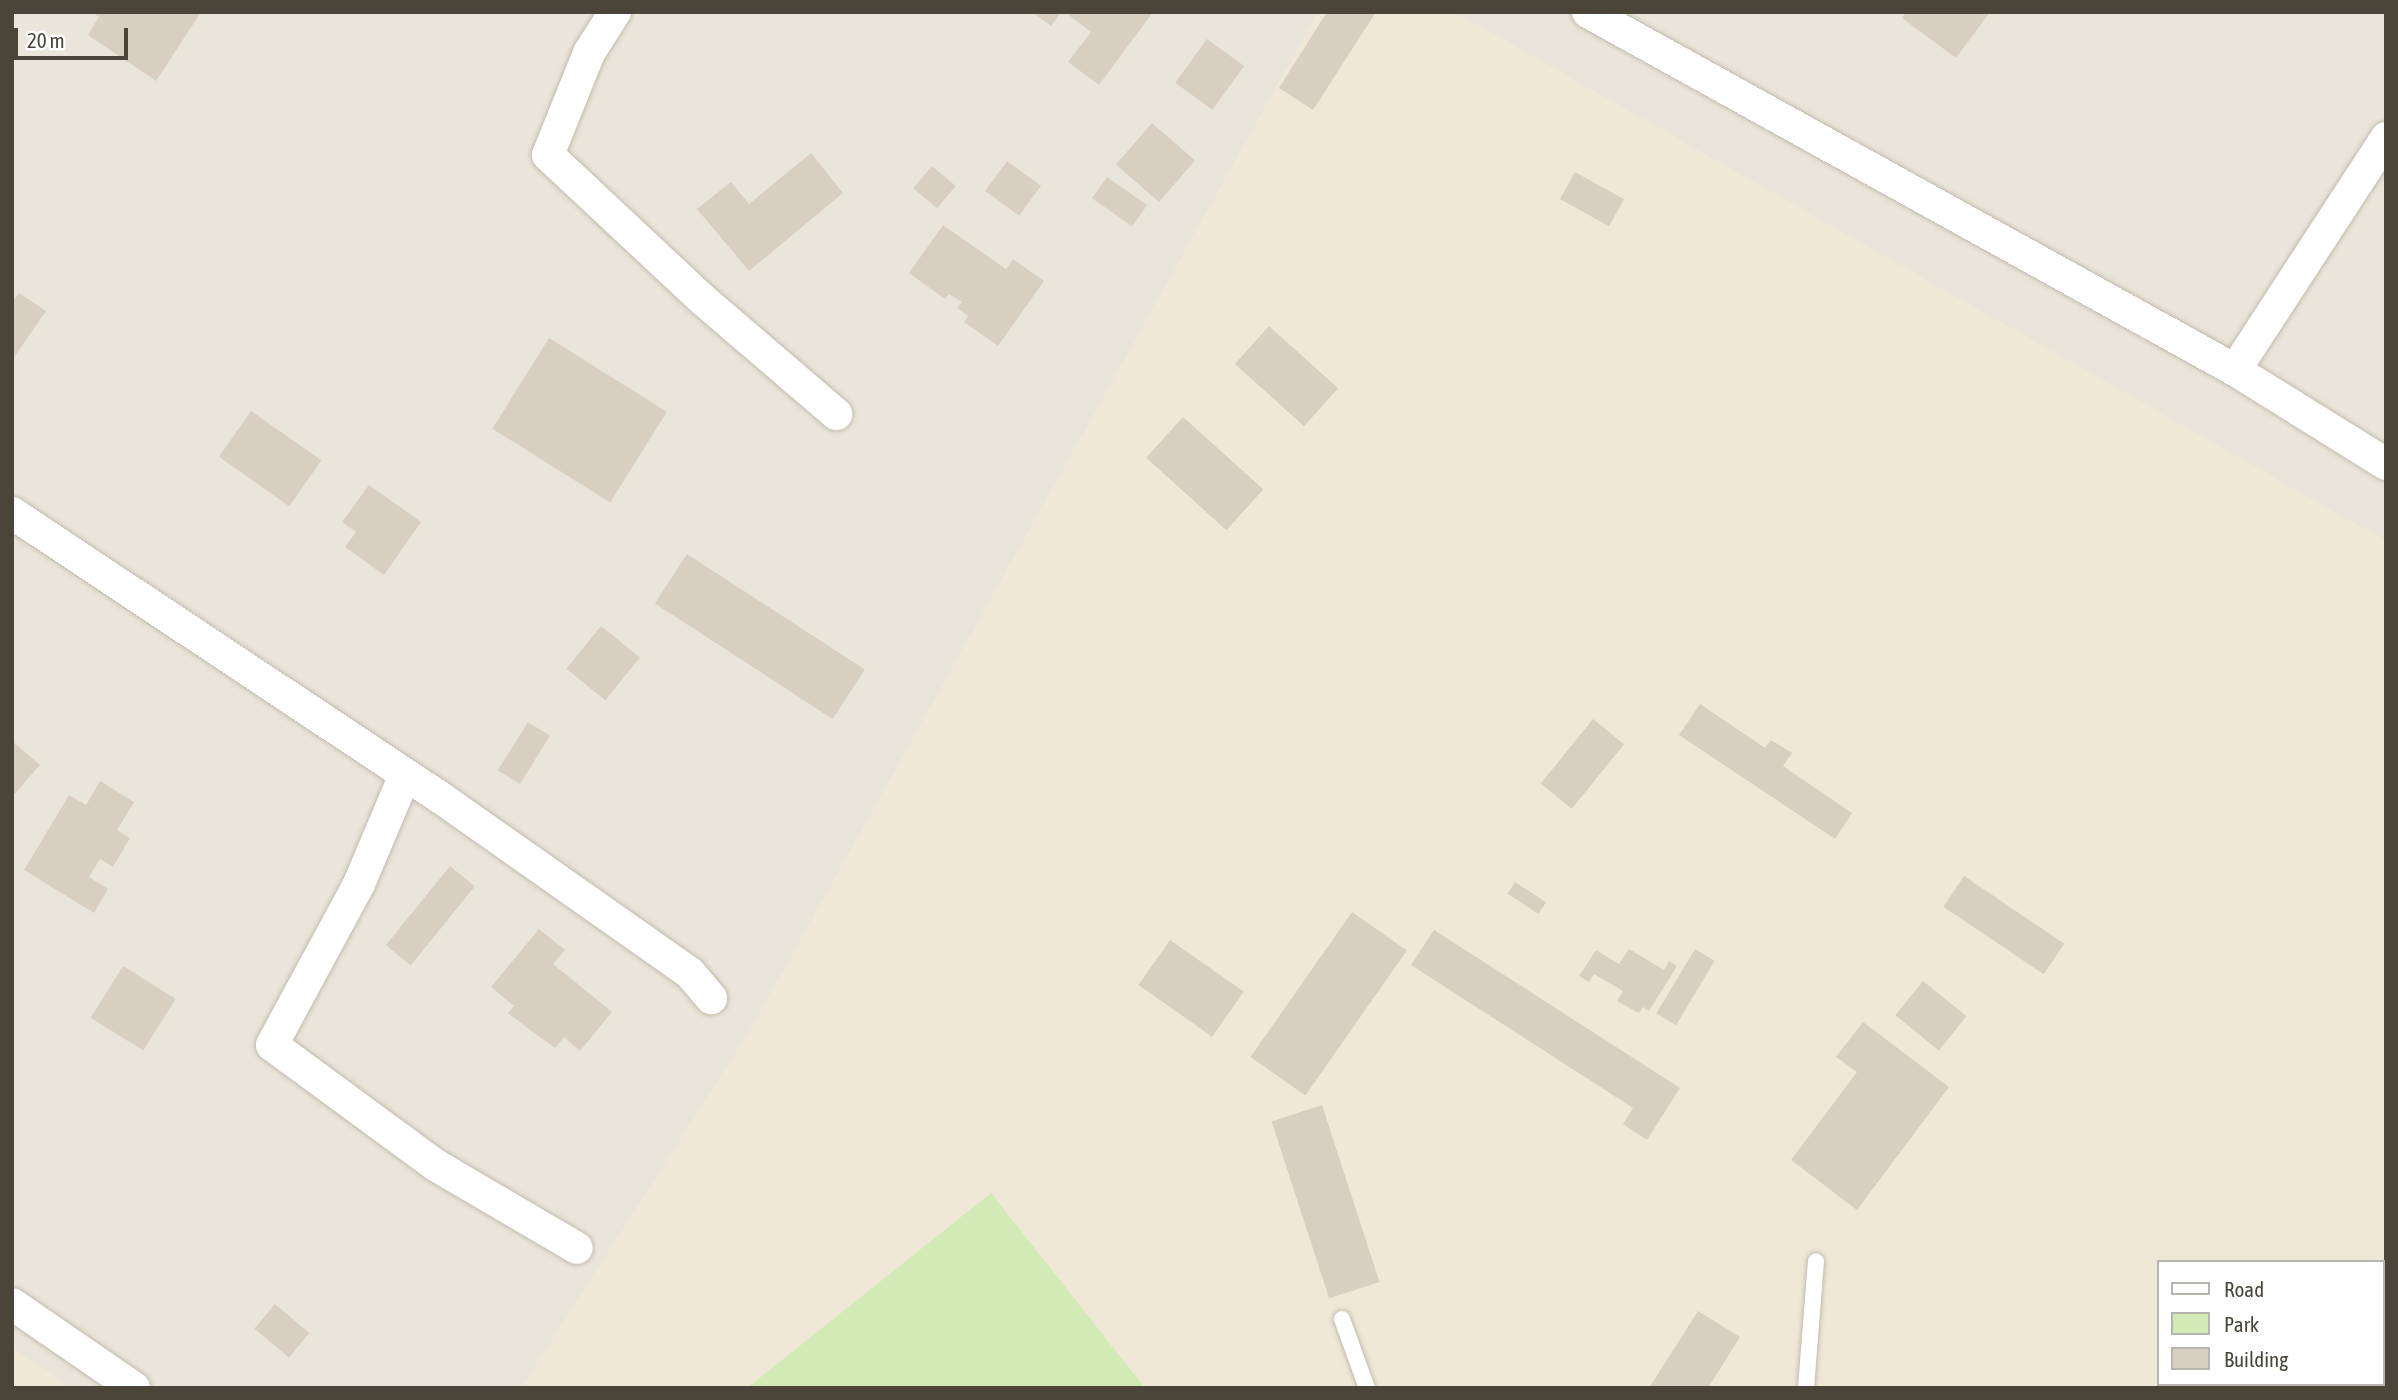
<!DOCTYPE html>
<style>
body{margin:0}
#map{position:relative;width:2398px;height:1400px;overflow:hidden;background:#f6f3ec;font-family:"Asap Condensed",sans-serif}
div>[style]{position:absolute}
.residential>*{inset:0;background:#eae5da}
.education>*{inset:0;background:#efe8d6}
.green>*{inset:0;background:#d2eab5}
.building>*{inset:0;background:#d8cfc1;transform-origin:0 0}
.roads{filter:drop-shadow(0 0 2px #c2bbae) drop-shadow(0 0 2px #c2bbae)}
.lane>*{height:16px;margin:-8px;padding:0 8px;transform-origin:8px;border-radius:8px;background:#fff}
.street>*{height:32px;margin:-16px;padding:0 16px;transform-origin:16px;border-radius:16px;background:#fff}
span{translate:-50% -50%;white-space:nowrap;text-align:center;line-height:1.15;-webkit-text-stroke:5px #fff;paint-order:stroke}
.frame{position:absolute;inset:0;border:14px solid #4b4439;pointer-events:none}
.legend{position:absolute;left:2157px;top:1260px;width:228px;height:126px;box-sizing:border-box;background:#fff;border:2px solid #b7b4b0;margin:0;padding:9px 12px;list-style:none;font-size:21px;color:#4b4439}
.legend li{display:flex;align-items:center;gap:14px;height:35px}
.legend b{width:35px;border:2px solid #b7b4b0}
.scale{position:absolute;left:14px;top:28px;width:114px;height:32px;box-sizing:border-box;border:4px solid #4b4439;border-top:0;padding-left:9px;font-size:21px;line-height:24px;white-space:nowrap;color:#4b4439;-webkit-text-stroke:5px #fff;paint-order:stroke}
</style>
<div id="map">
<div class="residential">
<div style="clip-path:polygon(evenodd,12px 12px,2386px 12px,2386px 1388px,12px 1388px,12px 12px,2158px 1262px,2382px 1262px,2382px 1384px,2158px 1384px,2158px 1262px)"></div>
</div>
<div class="education">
<div style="clip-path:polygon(evenodd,1318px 12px,1455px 12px,2386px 541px,2386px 1388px,521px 1388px,749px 1032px,1318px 12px,2158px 1262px,2382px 1262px,2382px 1384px,2158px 1384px,2158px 1262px)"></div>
<div style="clip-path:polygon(12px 1348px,74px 1388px,12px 1388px)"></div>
</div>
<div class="green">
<div style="clip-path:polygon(991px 1193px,1145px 1388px,747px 1388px)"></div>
</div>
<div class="building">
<div style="clip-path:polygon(92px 12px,201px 12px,156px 81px,88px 35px,99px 17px)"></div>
<div style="clip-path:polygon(1032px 12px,1061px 12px,1051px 26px)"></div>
<div style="clip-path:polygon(1065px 12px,1153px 12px,1099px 85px,1068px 62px,1091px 32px)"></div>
<div style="clip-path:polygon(1327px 12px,1376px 12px,1313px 110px,1279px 88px)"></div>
<div style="clip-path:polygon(1906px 12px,1990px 12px,1956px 58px,1902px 18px)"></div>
<div style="left:1207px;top:39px;width:46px;height:54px;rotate:36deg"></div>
<div style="left:1152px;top:123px;width:57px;height:55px;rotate:41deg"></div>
<div style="clip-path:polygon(811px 153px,843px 193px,749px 271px,697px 209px,731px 182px,749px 204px)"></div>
<div style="left:1007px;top:161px;width:42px;height:37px;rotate:36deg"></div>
<div style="left:932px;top:166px;width:31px;height:29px;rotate:40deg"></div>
<div style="left:1575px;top:172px;width:56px;height:31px;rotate:29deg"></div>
<div style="left:1107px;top:177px;width:49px;height:26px;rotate:35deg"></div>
<div style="clip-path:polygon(943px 225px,1006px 269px,1013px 259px,1044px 281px,998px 346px,964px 322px,968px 316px,957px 308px,962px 302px,949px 294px,945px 299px,909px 273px)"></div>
<div style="clip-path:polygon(19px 293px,46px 311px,12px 360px,12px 303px)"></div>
<div style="left:1269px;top:326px;width:93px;height:51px;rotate:42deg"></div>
<div style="left:549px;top:338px;width:139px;height:107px;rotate:32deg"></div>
<div style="left:251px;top:411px;width:86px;height:56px;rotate:35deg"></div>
<div style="left:1183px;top:417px;width:108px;height:55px;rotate:42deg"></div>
<div style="clip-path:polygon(369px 485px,421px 522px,384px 575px,345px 547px,356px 532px,342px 522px)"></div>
<div style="left:687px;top:554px;width:212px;height:59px;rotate:33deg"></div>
<div style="left:601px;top:626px;width:50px;height:55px;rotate:39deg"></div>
<div style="clip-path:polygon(1700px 704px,1765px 748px,1771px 740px,1792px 753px,1783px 766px,1852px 813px,1835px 839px,1679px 735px)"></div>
<div style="left:1593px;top:719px;width:40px;height:83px;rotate:39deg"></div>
<div style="left:528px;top:722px;width:26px;height:57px;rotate:32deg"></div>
<div style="clip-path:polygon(12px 741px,40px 765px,12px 797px)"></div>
<div style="clip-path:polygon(100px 781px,134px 802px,117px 830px,130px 838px,113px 867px,100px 859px,89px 877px,108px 889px,94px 913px,24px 870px,69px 795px,86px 805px)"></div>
<div style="left:450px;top:866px;width:32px;height:102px;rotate:39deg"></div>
<div style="left:1964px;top:876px;width:121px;height:37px;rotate:34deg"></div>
<div style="left:1515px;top:882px;width:37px;height:14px;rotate:33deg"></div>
<div style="left:1352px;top:912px;width:67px;height:177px;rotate:35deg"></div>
<div style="clip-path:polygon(539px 929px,565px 950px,553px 964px,612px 1012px,580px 1051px,564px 1037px,555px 1048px,526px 1027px,508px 1013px,514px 1006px,491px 987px)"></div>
<div style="clip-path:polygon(1434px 930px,1680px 1088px,1647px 1140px,1623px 1124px,1633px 1108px,1411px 965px)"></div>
<div style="left:1170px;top:940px;width:90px;height:55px;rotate:35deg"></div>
<div style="clip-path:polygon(1629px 949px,1664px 970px,1669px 961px,1677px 966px,1649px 1011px,1643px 1007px,1639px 1013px,1617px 1001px,1623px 991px,1594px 974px,1589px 982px,1579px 976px,1596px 950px,1619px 964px)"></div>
<div style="left:1695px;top:949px;width:23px;height:75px;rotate:31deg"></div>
<div style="left:123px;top:966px;width:62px;height:61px;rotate:32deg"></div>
<div style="left:1923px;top:981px;width:56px;height:44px;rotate:39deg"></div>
<div style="clip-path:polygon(1863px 1022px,1949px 1087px,1857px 1210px,1791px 1160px,1857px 1072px,1836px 1057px)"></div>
<div style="left:1322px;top:1105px;width:186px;height:53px;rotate:72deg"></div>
<div style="left:275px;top:1304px;width:45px;height:32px;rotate:40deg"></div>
<div style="clip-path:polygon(1698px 1311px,1740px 1337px,1708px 1388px,1649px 1388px)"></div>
</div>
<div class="roads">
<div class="lane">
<div style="left:1342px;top:1319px;width:73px;rotate:70.1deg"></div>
<div style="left:1806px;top:1388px;width:127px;rotate:-85.5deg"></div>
</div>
<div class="street">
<div style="left:615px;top:12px;width:49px;rotate:122.4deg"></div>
<div style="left:589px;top:53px;width:110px;rotate:111.9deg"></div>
<div style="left:548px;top:155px;width:211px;rotate:43.1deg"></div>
<div style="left:702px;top:299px;width:177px;rotate:40.6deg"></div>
<div style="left:1588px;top:12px;width:739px;rotate:28.96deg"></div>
<div style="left:2235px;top:370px;width:178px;rotate:31.9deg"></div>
<div style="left:2235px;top:370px;width:277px;rotate:-56.9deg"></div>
<div style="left:12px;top:513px;width:515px;rotate:33.6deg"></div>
<div style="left:441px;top:798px;width:304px;rotate:35.1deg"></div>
<div style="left:690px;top:973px;width:33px;rotate:50deg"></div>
<div style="left:405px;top:775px;width:118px;rotate:112.9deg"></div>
<div style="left:359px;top:884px;width:183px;rotate:118.4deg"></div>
<div style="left:272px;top:1045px;width:205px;rotate:36.3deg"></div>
<div style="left:437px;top:1166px;width:162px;rotate:30.4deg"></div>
<div style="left:12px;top:1304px;width:148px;rotate:34.5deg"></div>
</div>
</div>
<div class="frame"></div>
<ul class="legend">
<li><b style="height:9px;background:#fff"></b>Road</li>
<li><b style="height:19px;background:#d2eab5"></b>Park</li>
<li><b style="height:19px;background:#d8cfc1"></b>Building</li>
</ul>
<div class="scale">20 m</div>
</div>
